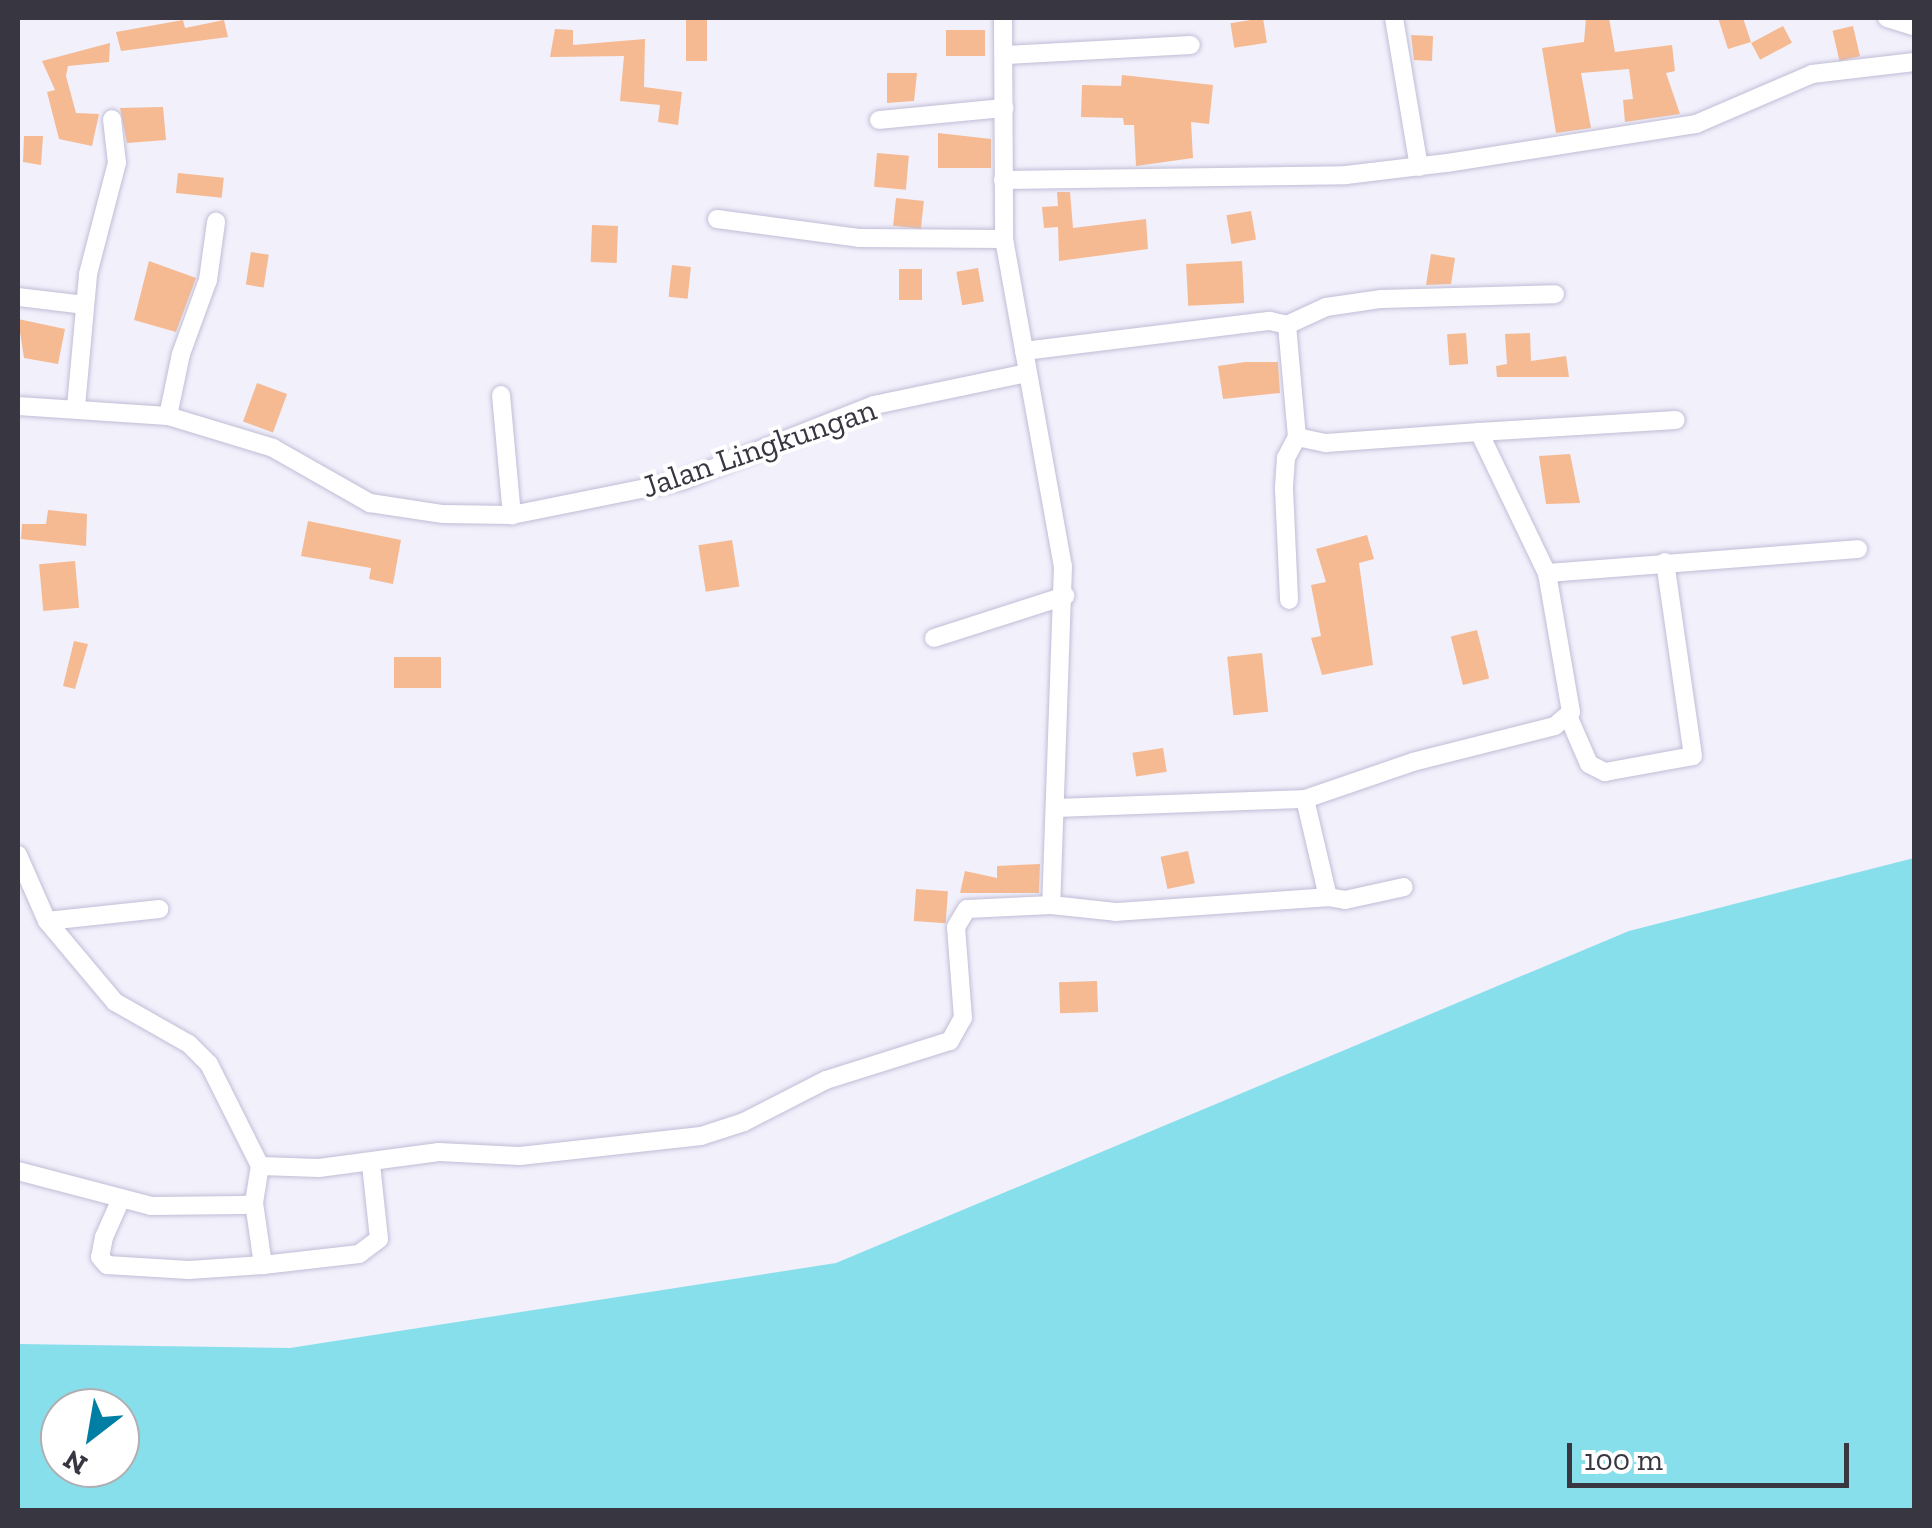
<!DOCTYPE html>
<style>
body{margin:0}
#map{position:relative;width:1932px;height:1528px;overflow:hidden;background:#f1f0fb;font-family:"Zilla Slab",serif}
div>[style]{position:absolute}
.water>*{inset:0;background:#87dfeb}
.building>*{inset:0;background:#f5ba92;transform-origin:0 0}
.roads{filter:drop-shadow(0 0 2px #c0bdd6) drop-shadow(0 0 2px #c0bdd6)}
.street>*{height:18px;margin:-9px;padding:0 9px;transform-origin:9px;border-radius:9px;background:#fff}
span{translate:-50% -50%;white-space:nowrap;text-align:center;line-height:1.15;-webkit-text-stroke:8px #fff;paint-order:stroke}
.street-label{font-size:32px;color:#383641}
.frame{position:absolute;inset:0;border:20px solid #383641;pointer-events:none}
.north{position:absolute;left:40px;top:1388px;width:100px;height:100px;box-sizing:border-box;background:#fff;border:2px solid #afafb3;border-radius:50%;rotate:211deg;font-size:28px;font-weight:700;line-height:40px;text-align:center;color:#383641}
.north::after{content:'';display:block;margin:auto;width:35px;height:45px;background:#017ea4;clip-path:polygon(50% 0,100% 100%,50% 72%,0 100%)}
.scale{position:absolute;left:1567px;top:1443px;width:282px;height:45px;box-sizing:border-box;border:5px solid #383641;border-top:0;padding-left:12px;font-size:30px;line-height:35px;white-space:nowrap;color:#383641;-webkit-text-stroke:8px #fff;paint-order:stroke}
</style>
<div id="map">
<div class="water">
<div style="clip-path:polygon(evenodd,1914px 858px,1914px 1510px,18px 1510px,18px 1344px,290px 1348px,836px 1263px,1629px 931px,1914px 858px,60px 1408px,120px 1408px,120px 1468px,60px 1468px,60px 1408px)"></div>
</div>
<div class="building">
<div style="left:686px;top:18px;width:21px;height:43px"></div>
<div style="left:1263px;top:18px;width:25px;height:33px;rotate:81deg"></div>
<div style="clip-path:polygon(1586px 18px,1609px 18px,1615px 52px,1672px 45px,1675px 71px,1666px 73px,1680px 114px,1625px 122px,1623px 100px,1633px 99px,1629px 69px,1581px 73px,1591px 128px,1556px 133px,1542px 48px,1584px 42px)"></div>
<div style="clip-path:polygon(1718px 18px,1743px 18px,1751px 42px,1728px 49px)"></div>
<div style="clip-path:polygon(183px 20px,185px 28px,224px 20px,228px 37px,121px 51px,116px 32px)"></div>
<div style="left:1783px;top:26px;width:19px;height:36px;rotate:62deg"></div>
<div style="left:1853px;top:26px;width:31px;height:21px;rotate:77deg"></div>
<div style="clip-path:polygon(555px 29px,573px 30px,573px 45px,645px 39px,644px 87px,682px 92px,678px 125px,658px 122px,660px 105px,620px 101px,624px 56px,550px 57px)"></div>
<div style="left:946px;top:30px;width:39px;height:26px"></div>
<div style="clip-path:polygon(1411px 35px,1433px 36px,1432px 61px,1414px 60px)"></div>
<div style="clip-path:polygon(110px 43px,109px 62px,68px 66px,66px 76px,76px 113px,99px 114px,92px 146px,59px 139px,47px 92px,55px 90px,42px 61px)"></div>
<div style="clip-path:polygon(887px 73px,917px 73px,914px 101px,887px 103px)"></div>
<div style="clip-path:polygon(1122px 75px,1213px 85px,1209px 124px,1191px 122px,1193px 158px,1136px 166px,1134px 125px,1124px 125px,1123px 118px,1081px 117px,1082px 85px,1121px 86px)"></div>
<div style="clip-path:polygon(163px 107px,166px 140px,127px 143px,120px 108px)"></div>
<div style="clip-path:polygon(938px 133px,991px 139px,991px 168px,938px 168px)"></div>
<div style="clip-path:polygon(24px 136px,43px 136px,41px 165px,23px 162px)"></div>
<div style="left:877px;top:153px;width:32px;height:34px;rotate:5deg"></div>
<div style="left:178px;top:173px;width:46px;height:20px;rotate:6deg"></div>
<div style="clip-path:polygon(1057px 192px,1070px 192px,1073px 228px,1146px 219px,1148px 249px,1059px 261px,1058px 227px,1044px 228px,1042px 207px,1058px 206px)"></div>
<div style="left:896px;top:198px;width:28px;height:28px;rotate:6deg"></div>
<div style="left:1251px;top:211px;width:29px;height:25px;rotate:80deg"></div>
<div style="left:592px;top:225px;width:26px;height:37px;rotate:2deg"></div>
<div style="left:251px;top:252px;width:18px;height:33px;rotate:9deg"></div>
<div style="clip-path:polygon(1431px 254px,1455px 258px,1451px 284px,1426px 285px)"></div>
<div style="clip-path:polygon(149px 261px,196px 278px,176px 332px,134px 320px)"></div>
<div style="left:1242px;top:261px;width:42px;height:56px;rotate:87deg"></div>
<div style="left:672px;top:265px;width:19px;height:32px;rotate:6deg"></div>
<div style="left:978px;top:268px;width:34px;height:22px;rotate:80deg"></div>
<div style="left:899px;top:269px;width:23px;height:31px"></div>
<div style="clip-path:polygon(18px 319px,65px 329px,58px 364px,24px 358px)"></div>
<div style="left:1466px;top:333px;width:31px;height:19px;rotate:86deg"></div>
<div style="clip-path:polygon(1530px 333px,1531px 361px,1566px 356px,1569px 377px,1497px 377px,1496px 366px,1507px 364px,1505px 334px)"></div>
<div style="clip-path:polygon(1245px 362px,1278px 362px,1280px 393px,1223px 399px,1218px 366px)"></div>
<div style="left:257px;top:383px;width:32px;height:41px;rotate:20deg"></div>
<div style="clip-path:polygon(1570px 454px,1580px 503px,1546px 504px,1539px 456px)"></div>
<div style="clip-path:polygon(48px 510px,87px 514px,86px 546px,21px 539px,22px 524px,46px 524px)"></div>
<div style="clip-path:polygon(308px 521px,401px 540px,393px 584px,369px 579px,371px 568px,301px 556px)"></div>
<div style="clip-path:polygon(1367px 535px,1374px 559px,1359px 563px,1373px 665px,1322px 675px,1311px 638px,1321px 636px,1311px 585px,1326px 582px,1316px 549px)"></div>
<div style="left:732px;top:540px;width:47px;height:34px;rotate:81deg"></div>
<div style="left:75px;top:561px;width:47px;height:36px;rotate:85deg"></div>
<div style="left:1477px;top:630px;width:50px;height:27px;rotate:76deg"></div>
<div style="clip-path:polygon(74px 641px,88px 644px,75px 689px,63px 686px)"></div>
<div style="left:1262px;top:653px;width:59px;height:35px;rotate:84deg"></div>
<div style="left:394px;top:657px;width:47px;height:31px"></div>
<div style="left:1163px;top:748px;width:24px;height:31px;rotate:81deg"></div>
<div style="left:1188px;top:851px;width:33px;height:28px;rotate:78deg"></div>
<div style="clip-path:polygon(1040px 864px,1039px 893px,960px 893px,965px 871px,997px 878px,997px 866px)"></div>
<div style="left:916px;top:889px;width:32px;height:32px;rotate:4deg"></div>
<div style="left:1097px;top:981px;width:31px;height:38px;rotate:88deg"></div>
</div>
<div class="roads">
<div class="street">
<div style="left:1003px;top:18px;width:221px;rotate:89.7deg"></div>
<div style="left:1004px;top:239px;width:332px;rotate:79.8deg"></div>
<div style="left:1063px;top:566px;width:339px;rotate:92deg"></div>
<div style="left:1394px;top:18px;width:151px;rotate:80.5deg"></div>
<div style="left:1887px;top:18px;width:28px;rotate:17deg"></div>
<div style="left:1006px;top:55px;width:185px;rotate:-3.1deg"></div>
<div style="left:879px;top:120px;width:126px;rotate:-5.5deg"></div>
<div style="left:1003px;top:180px;width:343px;rotate:-0.8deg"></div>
<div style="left:1346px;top:175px;width:102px;rotate:-6.8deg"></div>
<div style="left:1447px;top:163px;width:252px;rotate:-8.9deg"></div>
<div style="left:1696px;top:124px;width:126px;rotate:-23.3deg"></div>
<div style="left:1812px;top:74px;width:103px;rotate:-6.7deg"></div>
<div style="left:717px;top:219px;width:143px;rotate:7.6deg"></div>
<div style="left:859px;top:238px;width:145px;rotate:0.4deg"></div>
<div style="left:18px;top:297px;width:67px;rotate:6.8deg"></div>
<div style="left:1287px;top:325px;width:112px;rotate:84.9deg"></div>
<div style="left:1297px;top:437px;width:24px;rotate:118deg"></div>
<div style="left:1286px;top:458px;width:31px;rotate:94deg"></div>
<div style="left:1284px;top:489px;width:111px;rotate:87.4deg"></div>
<div style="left:1024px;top:351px;width:248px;rotate:-7deg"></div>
<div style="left:1270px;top:321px;width:17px;rotate:13deg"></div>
<div style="left:1287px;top:325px;width:43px;rotate:-24.8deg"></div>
<div style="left:1326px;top:307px;width:56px;rotate:-8.3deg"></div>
<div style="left:1381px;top:299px;width:174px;rotate:-1.6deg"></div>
<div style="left:501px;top:395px;width:121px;rotate:84.8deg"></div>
<div style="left:18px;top:406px;width:150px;rotate:3.8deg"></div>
<div style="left:168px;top:416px;width:110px;rotate:16.9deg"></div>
<div style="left:273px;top:448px;width:112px;rotate:29.6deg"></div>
<div style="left:370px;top:503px;width:74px;rotate:8.6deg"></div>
<div style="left:443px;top:514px;width:69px;rotate:0.8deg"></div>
<div style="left:512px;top:515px;width:172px;rotate:-11.4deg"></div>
<div style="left:681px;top:481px;width:207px;rotate:-21.5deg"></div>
<div style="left:874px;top:405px;width:156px;rotate:-11.8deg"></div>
<div style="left:76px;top:407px;width:134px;rotate:-84.8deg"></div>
<div style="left:88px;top:274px;width:115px;rotate:-75.4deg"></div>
<div style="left:117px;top:163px;width:44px;rotate:-96.5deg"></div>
<div style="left:168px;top:416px;width:63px;rotate:-78.2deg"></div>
<div style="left:181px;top:354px;width:79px;rotate:-70deg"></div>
<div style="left:208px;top:280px;width:59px;rotate:-82.1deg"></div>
<div style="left:1479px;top:432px;width:197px;rotate:-3.5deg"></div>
<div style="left:1297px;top:437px;width:30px;rotate:12deg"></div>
<div style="left:1326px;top:443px;width:153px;rotate:-4.1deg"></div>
<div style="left:1479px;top:432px;width:157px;rotate:64.3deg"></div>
<div style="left:1547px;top:573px;width:141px;rotate:80.2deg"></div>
<div style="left:1571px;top:712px;width:21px;rotate:139deg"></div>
<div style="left:1555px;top:726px;width:146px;rotate:165.8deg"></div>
<div style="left:1413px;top:762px;width:114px;rotate:161.1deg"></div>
<div style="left:1547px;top:573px;width:312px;rotate:-4.4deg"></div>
<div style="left:934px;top:638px;width:138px;rotate:-17.8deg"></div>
<div style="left:1569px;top:718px;width:50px;rotate:66.5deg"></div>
<div style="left:1589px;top:764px;width:18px;rotate:27deg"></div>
<div style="left:1605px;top:772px;width:89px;rotate:-10.3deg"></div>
<div style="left:1693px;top:756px;width:196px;rotate:-98.2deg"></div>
<div style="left:1058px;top:808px;width:247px;rotate:-2.1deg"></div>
<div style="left:1305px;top:799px;width:101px;rotate:76.8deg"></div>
<div style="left:1328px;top:897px;width:17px;rotate:10deg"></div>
<div style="left:1345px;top:900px;width:60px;rotate:-12.4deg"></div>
<div style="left:18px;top:855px;width:72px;rotate:66.3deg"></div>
<div style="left:47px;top:921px;width:106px;rotate:50deg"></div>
<div style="left:115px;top:1002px;width:85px;rotate:29.6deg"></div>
<div style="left:189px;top:1044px;width:28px;rotate:45deg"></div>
<div style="left:209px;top:1064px;width:114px;rotate:63.4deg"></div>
<div style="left:47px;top:921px;width:113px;rotate:-6.1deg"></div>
<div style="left:18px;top:1171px;width:138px;rotate:14.7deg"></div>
<div style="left:151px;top:1206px;width:93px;rotate:-0.6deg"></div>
<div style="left:244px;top:1205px;width:10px;rotate:-11deg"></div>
<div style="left:254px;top:1203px;width:37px;rotate:-81deg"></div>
<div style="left:260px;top:1166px;width:59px;rotate:1.9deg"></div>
<div style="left:319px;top:1168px;width:121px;rotate:-7.6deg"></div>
<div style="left:439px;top:1152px;width:81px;rotate:2.8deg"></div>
<div style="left:520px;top:1156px;width:182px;rotate:-6.3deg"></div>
<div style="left:701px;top:1136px;width:45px;rotate:-18deg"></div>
<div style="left:744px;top:1122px;width:92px;rotate:-27.1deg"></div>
<div style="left:826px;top:1080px;width:130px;rotate:-17.5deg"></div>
<div style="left:950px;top:1041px;width:26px;rotate:-61deg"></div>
<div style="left:963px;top:1018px;width:91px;rotate:-94.4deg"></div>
<div style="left:956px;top:927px;width:21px;rotate:-59deg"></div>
<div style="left:967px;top:909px;width:84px;rotate:-2.7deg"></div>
<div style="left:1051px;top:905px;width:65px;rotate:6.1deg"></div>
<div style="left:1116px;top:912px;width:213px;rotate:-4deg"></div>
<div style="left:121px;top:1199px;width:42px;rotate:114.1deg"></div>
<div style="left:104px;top:1237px;width:20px;rotate:101deg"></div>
<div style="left:100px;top:1257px;width:11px;rotate:49deg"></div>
<div style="left:107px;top:1265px;width:82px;rotate:3.5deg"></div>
<div style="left:189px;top:1270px;width:74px;rotate:-3.9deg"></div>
<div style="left:254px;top:1203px;width:63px;rotate:81.7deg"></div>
<div style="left:263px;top:1265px;width:97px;rotate:-6.5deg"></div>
<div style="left:359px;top:1254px;width:25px;rotate:-37deg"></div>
<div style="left:379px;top:1239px;width:75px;rotate:-96.1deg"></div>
</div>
</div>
<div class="street-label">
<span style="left:759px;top:448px;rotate:-19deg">Jalan Lingkungan</span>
</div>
<div class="frame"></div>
<div class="north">N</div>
<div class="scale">100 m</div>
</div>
